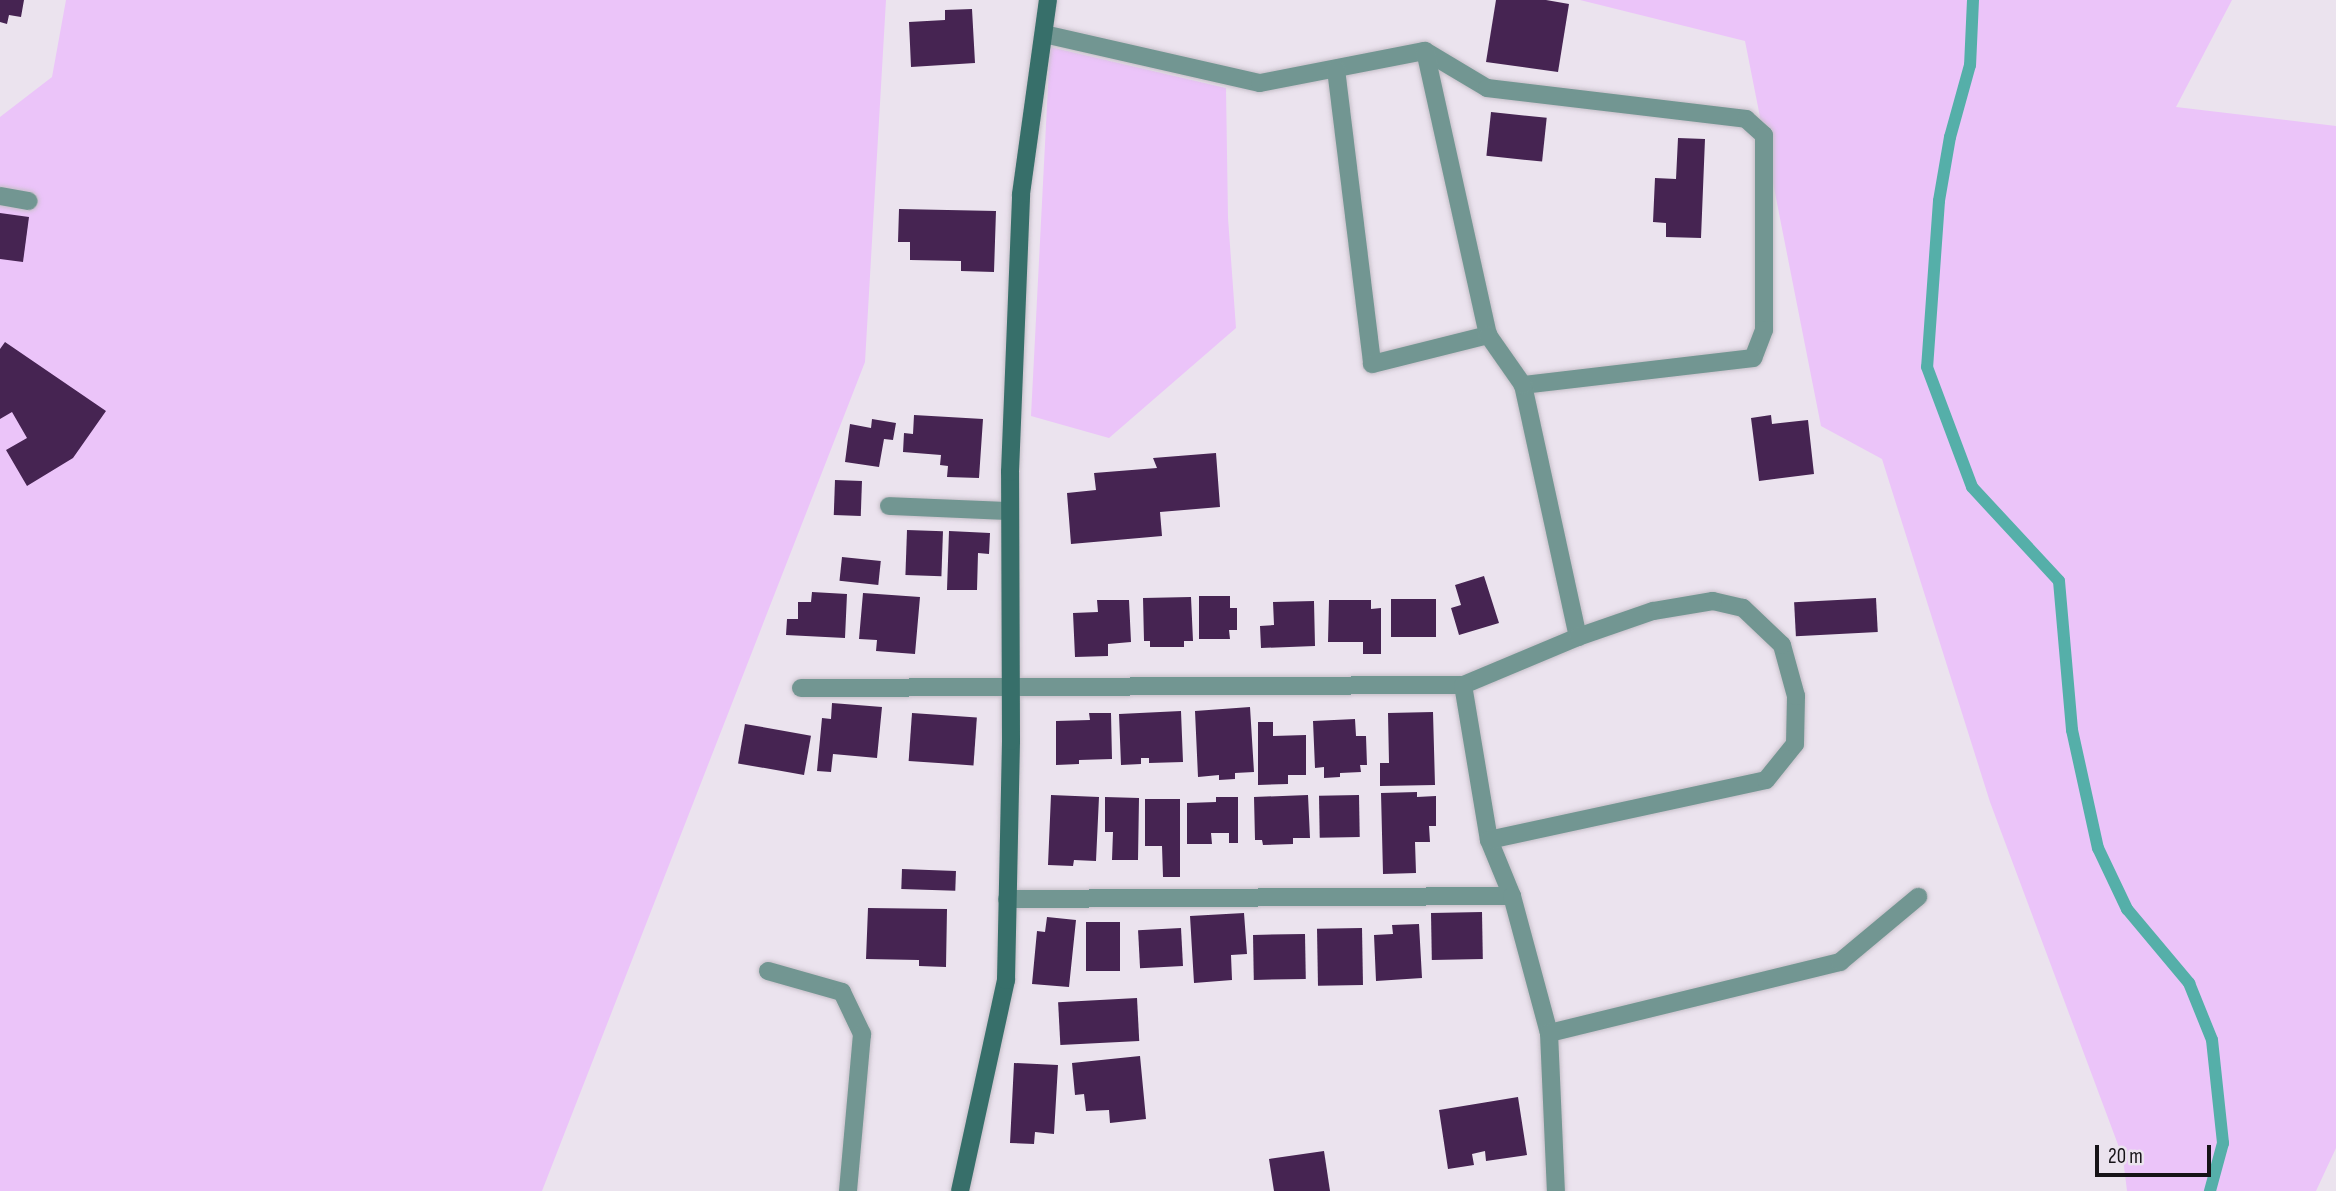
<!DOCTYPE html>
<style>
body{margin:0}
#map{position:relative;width:2336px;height:1191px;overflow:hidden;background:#ebe3ee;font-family:"Sofia Sans Condensed",sans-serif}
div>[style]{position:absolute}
.green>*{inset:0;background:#ebc4f9}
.stream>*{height:12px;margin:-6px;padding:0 6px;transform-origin:6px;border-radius:6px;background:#55afa9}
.building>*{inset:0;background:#462452;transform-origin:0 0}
.roads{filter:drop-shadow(0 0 2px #c5bec7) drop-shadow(0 0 2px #c5bec7)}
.lane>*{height:18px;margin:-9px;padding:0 9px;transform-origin:9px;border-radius:9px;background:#729692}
.street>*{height:18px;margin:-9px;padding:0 9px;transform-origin:9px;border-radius:9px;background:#729692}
.secondary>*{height:18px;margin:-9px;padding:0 9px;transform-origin:9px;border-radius:9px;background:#376f6a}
span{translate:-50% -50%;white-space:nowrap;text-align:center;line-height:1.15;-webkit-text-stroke:7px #ebe3ee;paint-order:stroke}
.scale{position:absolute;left:2095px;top:1145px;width:116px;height:32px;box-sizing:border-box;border:4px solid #161317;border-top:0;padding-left:9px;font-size:21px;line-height:24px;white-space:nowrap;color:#161317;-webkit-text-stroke:5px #ebe3ee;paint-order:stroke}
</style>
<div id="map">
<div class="green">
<div style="clip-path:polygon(66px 0,886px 0,865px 362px,542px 1191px,0 1191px,0 117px,52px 77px)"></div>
<div style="clip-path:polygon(1580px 0,2232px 0,2176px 107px,2336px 126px,2336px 1148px,2316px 1191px,2127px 1191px,2123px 1158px,1990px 802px,1882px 459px,1821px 426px,1745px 41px)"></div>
<div style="clip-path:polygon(1050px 47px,1226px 88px,1228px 218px,1236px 328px,1109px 438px,1031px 416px)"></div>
</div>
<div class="stream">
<div style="left:1973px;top:0;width:65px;rotate:92.6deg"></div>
<div style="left:1970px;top:65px;width:75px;rotate:105.5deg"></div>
<div style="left:1950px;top:137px;width:65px;rotate:99.8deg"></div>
<div style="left:1939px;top:201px;width:166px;rotate:94.1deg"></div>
<div style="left:1927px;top:367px;width:128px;rotate:69.4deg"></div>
<div style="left:1972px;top:487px;width:128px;rotate:47.2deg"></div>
<div style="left:2059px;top:581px;width:150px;rotate:85deg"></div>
<div style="left:2072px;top:730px;width:121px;rotate:77.6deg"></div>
<div style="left:2098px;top:848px;width:68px;rotate:64.6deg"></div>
<div style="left:2127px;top:909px;width:97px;rotate:50deg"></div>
<div style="left:2189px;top:983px;width:61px;rotate:68deg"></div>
<div style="left:2212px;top:1040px;width:104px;rotate:83.9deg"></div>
<div style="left:2223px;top:1143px;width:50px;rotate:105.2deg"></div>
</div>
<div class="building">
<div style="clip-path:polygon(0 0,24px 0,21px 17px,9px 15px,7px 24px,0 22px)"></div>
<div style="clip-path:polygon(1496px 0,1546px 0,1569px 4px,1558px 72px,1486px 62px)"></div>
<div style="clip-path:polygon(972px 9px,975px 63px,911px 67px,909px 22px,945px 20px,945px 10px)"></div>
<div style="left:1491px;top:112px;width:56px;height:44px;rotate:6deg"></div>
<div style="clip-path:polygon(1678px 138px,1705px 139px,1701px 238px,1666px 237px,1666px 223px,1653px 222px,1655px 178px,1676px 179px)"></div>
<div style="clip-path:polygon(899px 209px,996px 211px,994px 272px,961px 271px,961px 261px,910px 260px,910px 242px,898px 242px)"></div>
<div style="clip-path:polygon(0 213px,29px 217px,23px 262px,0 259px)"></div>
<div style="clip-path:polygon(5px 342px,106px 411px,73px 458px,27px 486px,6px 450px,27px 438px,12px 412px,0 419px,0 349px)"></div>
<div style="clip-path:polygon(914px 415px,983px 419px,979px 478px,947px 477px,948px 466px,940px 465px,941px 455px,903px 452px,904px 433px,913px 434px)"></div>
<div style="clip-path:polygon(1771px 415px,1772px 424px,1808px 420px,1814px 474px,1759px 481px,1751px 418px)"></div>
<div style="clip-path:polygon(872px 419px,896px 423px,893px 440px,884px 439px,879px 467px,845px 462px,850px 424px,871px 428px)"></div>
<div style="clip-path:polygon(1216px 453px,1220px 507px,1160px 512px,1162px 536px,1071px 544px,1067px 493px,1096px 490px,1094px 473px,1157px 468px,1153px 458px)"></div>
<div style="left:835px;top:480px;width:27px;height:35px;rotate:2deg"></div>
<div style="left:907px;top:530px;width:36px;height:45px;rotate:2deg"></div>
<div style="clip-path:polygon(949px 531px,990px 533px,989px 554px,978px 553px,977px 590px,947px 590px)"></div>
<div style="left:842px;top:557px;width:39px;height:24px;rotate:6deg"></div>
<div style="clip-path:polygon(1484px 576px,1499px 623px,1459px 635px,1451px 608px,1461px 605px,1455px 585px)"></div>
<div style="clip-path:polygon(812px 592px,847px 594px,845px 638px,786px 635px,787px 619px,798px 619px,798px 602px,811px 602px)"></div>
<div style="clip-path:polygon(863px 593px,920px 597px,915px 654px,876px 651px,877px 640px,859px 639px)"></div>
<div style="clip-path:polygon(1199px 596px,1230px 596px,1230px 608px,1237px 608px,1237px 630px,1229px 630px,1230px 639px,1199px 639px)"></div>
<div style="clip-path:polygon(1191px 597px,1193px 641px,1184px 641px,1184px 647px,1150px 647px,1150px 641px,1144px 641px,1143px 598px)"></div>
<div style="left:1876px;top:598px;width:34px;height:82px;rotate:87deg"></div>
<div style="left:1436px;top:599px;width:38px;height:45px;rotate:90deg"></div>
<div style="clip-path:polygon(1097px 600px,1129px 600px,1131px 642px,1108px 644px,1108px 656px,1075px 657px,1073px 613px,1098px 612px)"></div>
<div style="clip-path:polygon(1329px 600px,1371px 600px,1371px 609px,1381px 608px,1381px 654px,1363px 654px,1363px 642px,1328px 642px)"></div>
<div style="clip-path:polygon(1314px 601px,1315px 646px,1261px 648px,1260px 626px,1274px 625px,1273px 602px)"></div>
<div style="clip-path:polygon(832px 703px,882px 707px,877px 758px,833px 754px,831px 772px,817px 771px,822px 718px,831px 719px)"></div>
<div style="clip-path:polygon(1250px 707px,1254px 772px,1235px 773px,1235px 779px,1219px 780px,1219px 775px,1198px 777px,1195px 711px)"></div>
<div style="clip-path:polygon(1181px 711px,1183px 762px,1149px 763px,1149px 758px,1141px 758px,1141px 764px,1121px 765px,1119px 714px)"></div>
<div style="clip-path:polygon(1433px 712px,1435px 785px,1380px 786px,1380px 763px,1389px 763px,1388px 713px)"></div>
<div style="left:912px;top:713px;width:65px;height:48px;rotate:4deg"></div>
<div style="clip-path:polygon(1089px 713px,1111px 713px,1112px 759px,1079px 760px,1079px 764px,1056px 765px,1056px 721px,1090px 720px)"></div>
<div style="clip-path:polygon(1355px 719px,1356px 736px,1366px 736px,1367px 765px,1360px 765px,1361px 772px,1340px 773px,1340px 777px,1324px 778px,1324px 767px,1315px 768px,1313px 721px)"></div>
<div style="clip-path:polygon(1258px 722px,1273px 722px,1273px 736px,1306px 735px,1306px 775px,1288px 775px,1288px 784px,1258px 785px)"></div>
<div style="left:745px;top:724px;width:67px;height:40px;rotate:10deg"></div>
<div style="clip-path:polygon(1417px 792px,1417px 797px,1436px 796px,1436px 826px,1429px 826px,1430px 842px,1415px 842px,1416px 873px,1383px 874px,1381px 793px)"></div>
<div style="clip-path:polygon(1051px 795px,1099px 797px,1096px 861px,1074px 860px,1073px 866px,1048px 865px)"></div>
<div style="clip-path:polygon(1308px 795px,1310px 838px,1293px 838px,1293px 844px,1263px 845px,1262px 840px,1255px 840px,1254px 797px)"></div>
<div style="left:1359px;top:795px;width:42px;height:40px;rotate:89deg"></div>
<div style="clip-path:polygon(1105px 797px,1139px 798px,1138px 860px,1112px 860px,1113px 832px,1105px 832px)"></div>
<div style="clip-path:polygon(1216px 797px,1238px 797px,1238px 843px,1229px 843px,1229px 833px,1211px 833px,1212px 844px,1187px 844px,1187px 803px,1216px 802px)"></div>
<div style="clip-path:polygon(1145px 799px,1180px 799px,1180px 877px,1163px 877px,1162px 846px,1145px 846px)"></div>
<div style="left:902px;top:869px;width:54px;height:20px;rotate:2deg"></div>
<div style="clip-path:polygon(868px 908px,947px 909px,946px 967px,919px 966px,919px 960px,866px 959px)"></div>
<div style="left:1482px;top:912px;width:47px;height:51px;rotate:89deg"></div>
<div style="clip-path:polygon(1244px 913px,1247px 954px,1231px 955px,1232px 980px,1194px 983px,1190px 916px)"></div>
<div style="clip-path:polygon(1047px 917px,1076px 920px,1069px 987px,1032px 984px,1037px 931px,1045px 932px)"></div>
<div style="left:1086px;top:922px;width:34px;height:49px"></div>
<div style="clip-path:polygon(1419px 924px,1422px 978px,1376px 981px,1374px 935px,1393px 934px,1392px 925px)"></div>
<div style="left:1181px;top:928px;width:38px;height:43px;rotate:87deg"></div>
<div style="left:1362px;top:928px;width:57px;height:45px;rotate:89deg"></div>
<div style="left:1305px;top:934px;width:45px;height:52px;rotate:89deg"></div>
<div style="left:1137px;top:998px;width:43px;height:79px;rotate:87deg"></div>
<div style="clip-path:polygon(1140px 1056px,1146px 1119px,1110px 1123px,1109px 1110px,1086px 1111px,1084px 1094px,1075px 1095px,1072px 1063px)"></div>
<div style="clip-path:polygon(1014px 1063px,1058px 1065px,1054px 1134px,1035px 1132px,1034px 1144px,1010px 1143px)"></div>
<div style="clip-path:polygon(1518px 1097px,1527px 1155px,1486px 1161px,1485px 1151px,1472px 1154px,1474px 1165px,1448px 1169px,1439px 1110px)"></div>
<div style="clip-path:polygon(1324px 1151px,1330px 1191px,1274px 1191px,1269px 1159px)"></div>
</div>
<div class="roads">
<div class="lane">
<div style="left:768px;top:971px;width:77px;rotate:15.8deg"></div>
<div style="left:842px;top:992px;width:47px;rotate:64.5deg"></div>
<div style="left:862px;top:1034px;width:158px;rotate:95.1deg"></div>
</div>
<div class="street">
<div style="left:1044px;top:34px;width:221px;rotate:12.8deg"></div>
<div style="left:1260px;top:83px;width:168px;rotate:-11deg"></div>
<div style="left:1425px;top:51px;width:72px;rotate:30.8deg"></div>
<div style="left:1487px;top:88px;width:261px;rotate:6.8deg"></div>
<div style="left:1746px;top:119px;width:24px;rotate:42deg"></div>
<div style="left:1764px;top:135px;width:195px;rotate:90deg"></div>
<div style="left:1764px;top:330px;width:30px;rotate:111deg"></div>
<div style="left:1753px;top:358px;width:232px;rotate:173.3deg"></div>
<div style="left:1523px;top:385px;width:258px;rotate:77.7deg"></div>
<div style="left:1578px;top:637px;width:125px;rotate:157.3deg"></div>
<div style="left:1336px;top:69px;width:297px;rotate:83deg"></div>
<div style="left:1372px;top:364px;width:120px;rotate:-14deg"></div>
<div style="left:1488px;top:335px;width:291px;rotate:-102.5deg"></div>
<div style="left:0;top:196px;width:29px;rotate:10deg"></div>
<div style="left:1488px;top:335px;width:61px;rotate:55deg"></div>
<div style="left:889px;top:506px;width:121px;rotate:2.4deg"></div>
<div style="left:801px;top:688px;width:662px;rotate:-0.26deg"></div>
<div style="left:1463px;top:685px;width:157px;rotate:80.5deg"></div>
<div style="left:1489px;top:840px;width:61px;rotate:67.7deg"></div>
<div style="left:1512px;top:896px;width:505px;rotate:179.66deg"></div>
<div style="left:1489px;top:840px;width:283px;rotate:-12.2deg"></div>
<div style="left:1766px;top:780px;width:46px;rotate:-51.1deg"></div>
<div style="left:1795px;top:744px;width:48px;rotate:-88.8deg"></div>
<div style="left:1796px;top:696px;width:53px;rotate:-105.4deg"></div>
<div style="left:1782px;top:645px;width:54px;rotate:-136.5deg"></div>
<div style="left:1743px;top:608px;width:31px;rotate:-167deg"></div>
<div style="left:1713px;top:601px;width:61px;rotate:170.5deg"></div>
<div style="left:1653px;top:611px;width:79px;rotate:160.9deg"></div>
<div style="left:1512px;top:896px;width:142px;rotate:74.9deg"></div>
<div style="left:1549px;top:1033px;width:158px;rotate:87.5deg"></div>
<div style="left:1549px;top:1033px;width:300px;rotate:-13.7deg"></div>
<div style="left:1840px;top:962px;width:102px;rotate:-39.8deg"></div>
</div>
<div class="secondary">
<div style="left:960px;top:1191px;width:216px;rotate:-77.7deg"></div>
<div style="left:1006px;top:980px;width:239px;rotate:-88.8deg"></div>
<div style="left:1011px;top:741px;width:269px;rotate:-90.2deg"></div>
<div style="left:1010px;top:472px;width:278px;rotate:-87.7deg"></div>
<div style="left:1021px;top:194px;width:196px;rotate:-82.1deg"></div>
</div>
</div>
<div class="scale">20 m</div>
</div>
